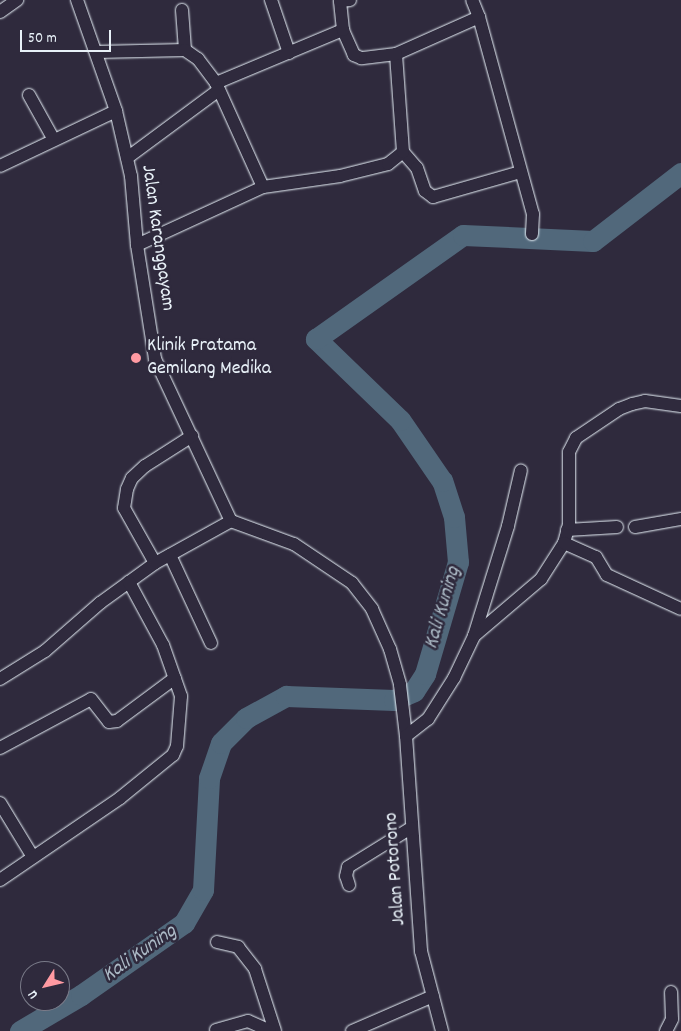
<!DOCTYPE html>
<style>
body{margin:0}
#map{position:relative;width:681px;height:1031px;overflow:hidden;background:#2f2a3d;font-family:Dekko,sans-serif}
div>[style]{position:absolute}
.river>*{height:21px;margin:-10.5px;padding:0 10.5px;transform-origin:10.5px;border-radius:10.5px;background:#51687b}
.roads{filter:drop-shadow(0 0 1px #e8f1f8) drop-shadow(0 0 1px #e8f1f8)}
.minor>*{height:12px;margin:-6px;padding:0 6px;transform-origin:6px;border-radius:6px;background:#2f2a3d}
.dots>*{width:14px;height:14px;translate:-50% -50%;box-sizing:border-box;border:2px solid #2f2a3d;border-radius:50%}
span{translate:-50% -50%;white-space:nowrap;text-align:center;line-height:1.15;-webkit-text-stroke:5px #2f2a3d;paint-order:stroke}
.street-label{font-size:20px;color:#e8f1f8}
.poi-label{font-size:20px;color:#e8f1f8}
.left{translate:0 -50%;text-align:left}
.water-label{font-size:21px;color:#acbac6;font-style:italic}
.north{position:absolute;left:20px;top:961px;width:50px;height:50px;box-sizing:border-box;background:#2f2a3d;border:1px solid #797a88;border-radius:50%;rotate:234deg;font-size:14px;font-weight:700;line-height:20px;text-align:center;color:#e8f1f8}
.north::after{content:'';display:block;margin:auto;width:18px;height:22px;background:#ff9aa2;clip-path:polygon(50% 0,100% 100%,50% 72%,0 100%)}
.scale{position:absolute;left:20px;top:30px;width:91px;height:22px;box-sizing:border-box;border:2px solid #e8f1f8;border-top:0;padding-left:6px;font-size:15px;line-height:18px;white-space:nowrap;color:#e8f1f8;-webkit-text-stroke:4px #2f2a3d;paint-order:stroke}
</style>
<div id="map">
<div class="river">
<div style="left:20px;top:1031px;width:71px;rotate:-30.5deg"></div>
<div style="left:81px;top:995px;width:126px;rotate:-35deg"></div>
<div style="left:184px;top:923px;width:38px;rotate:-60deg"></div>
<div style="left:203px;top:890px;width:112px;rotate:-86.9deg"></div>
<div style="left:209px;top:778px;width:37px;rotate:-71deg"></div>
<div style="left:221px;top:743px;width:35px;rotate:-45deg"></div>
<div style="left:246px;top:718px;width:46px;rotate:-28.8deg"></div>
<div style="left:286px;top:696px;width:108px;rotate:2.1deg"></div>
<div style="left:394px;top:700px;width:22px;rotate:-24deg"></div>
<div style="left:414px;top:691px;width:20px;rotate:-57deg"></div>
<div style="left:425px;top:674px;width:117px;rotate:-73.6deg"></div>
<div style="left:458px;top:562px;width:45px;rotate:-95.1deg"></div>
<div style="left:454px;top:517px;width:38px;rotate:-108deg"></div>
<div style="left:442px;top:481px;width:74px;rotate:-124.5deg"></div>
<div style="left:400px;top:420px;width:117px;rotate:-136deg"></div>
<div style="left:316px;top:339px;width:180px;rotate:-35.3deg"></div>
<div style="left:463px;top:235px;width:130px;rotate:2.6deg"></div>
<div style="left:593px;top:241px;width:111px;rotate:-37.7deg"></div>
</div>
<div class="roads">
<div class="minor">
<div style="left:77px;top:0;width:118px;rotate:70.6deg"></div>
<div style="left:116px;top:111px;width:67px;rotate:77deg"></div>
<div style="left:131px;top:176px;width:69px;rotate:85deg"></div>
<div style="left:137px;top:245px;width:115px;rotate:81deg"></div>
<div style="left:155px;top:359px;width:179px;rotate:64.9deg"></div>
<div style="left:231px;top:521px;width:67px;rotate:20.1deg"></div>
<div style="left:294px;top:544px;width:70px;rotate:33.9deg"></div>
<div style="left:352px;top:583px;width:33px;rotate:52deg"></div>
<div style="left:372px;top:609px;width:44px;rotate:65.8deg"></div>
<div style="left:390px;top:649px;width:37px;rotate:74deg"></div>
<div style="left:400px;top:685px;width:51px;rotate:83.3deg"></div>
<div style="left:406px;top:736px;width:216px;rotate:86deg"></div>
<div style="left:421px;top:951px;width:83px;rotate:75.3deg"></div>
<div style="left:271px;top:0;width:56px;rotate:71.2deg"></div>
<div style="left:182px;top:10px;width:40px;rotate:85.7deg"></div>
<div style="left:0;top:12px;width:21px;rotate:-35deg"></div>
<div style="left:479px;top:17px;width:204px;rotate:74.7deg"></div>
<div style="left:533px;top:214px;width:20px;rotate:93deg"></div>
<div style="left:97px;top:52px;width:88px;rotate:-1.3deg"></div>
<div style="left:185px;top:50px;width:16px;rotate:35deg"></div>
<div style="left:198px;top:59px;width:30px;rotate:53deg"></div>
<div style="left:216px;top:83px;width:114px;rotate:65.7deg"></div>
<div style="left:396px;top:54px;width:91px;rotate:-24deg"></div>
<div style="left:479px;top:17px;width:18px;rotate:-112deg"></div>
<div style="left:216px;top:83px;width:138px;rotate:-22.7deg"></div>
<div style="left:29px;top:95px;width:51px;rotate:60.9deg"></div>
<div style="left:403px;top:152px;width:21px;rotate:49deg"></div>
<div style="left:417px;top:168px;width:24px;rotate:71deg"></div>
<div style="left:425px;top:191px;width:10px;rotate:37deg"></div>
<div style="left:433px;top:197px;width:91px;rotate:-16deg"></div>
<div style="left:127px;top:158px;width:114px;rotate:-36.5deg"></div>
<div style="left:0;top:166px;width:128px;rotate:-25.4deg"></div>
<div style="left:137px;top:245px;width:139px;rotate:-24.7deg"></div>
<div style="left:263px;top:187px;width:78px;rotate:-8.1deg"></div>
<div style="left:340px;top:176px;width:49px;rotate:-14deg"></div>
<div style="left:388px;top:164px;width:19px;rotate:-39deg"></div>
<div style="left:403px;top:152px;width:98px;rotate:-94.1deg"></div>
<div style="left:396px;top:54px;width:35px;rotate:173deg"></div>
<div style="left:361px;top:58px;width:8px;rotate:-157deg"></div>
<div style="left:354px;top:55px;width:27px;rotate:-114deg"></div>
<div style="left:343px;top:30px;width:29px;rotate:-96deg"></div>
<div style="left:340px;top:1px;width:10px;rotate:-6deg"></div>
<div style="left:635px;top:527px;width:47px;rotate:-9.9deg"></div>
<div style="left:567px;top:530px;width:50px;rotate:-3.4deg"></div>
<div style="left:564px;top:543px;width:20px;rotate:-75deg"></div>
<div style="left:569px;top:524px;width:72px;rotate:-90deg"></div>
<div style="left:569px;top:452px;width:16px;rotate:-63deg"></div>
<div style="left:576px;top:438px;width:52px;rotate:-34deg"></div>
<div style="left:619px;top:409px;width:14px;rotate:-21deg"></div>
<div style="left:632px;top:404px;width:13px;rotate:-13deg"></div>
<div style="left:645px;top:401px;width:36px;rotate:8deg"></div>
<div style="left:170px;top:555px;width:97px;rotate:65deg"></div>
<div style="left:155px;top:563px;width:63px;rotate:-119.4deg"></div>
<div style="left:124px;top:508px;width:19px;rotate:-81deg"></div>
<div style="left:127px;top:489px;width:12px;rotate:-66deg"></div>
<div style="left:132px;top:478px;width:18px;rotate:-43deg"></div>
<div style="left:145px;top:466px;width:56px;rotate:-32.6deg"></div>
<div style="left:474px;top:636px;width:115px;rotate:-72.8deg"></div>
<div style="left:508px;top:526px;width:57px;rotate:-76.9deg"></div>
<div style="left:0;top:679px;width:53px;rotate:-31.9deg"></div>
<div style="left:45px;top:651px;width:73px;rotate:-41.1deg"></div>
<div style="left:100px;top:603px;width:68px;rotate:-36deg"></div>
<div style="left:155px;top:563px;width:87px;rotate:-28.9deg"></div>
<div style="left:406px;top:736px;width:28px;rotate:-38deg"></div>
<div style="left:428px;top:719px;width:49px;rotate:-57.6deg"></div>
<div style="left:454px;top:678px;width:47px;rotate:-64.5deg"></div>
<div style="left:474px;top:636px;width:88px;rotate:-40.4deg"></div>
<div style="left:541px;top:579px;width:43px;rotate:-57.4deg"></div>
<div style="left:564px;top:543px;width:35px;rotate:24deg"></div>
<div style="left:596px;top:557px;width:21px;rotate:59deg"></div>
<div style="left:607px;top:575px;width:81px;rotate:24.7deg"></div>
<div style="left:0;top:748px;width:103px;rotate:-28.3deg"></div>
<div style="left:91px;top:699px;width:29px;rotate:52deg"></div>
<div style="left:109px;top:722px;width:8px;rotate:-7deg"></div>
<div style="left:117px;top:721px;width:72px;rotate:-36.6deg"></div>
<div style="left:0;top:803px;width:63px;rotate:58.6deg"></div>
<div style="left:0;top:880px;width:145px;rotate:-34.3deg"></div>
<div style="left:120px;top:798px;width:68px;rotate:-39.1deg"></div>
<div style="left:173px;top:755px;width:10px;rotate:-66deg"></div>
<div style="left:177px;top:746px;width:50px;rotate:-85.4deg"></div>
<div style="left:181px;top:696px;width:54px;rotate:-109.4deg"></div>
<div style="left:163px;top:645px;width:72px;rotate:-118.4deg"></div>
<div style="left:349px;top:885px;width:9px;rotate:-108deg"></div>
<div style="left:346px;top:876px;width:9px;rotate:-77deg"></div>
<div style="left:348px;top:867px;width:74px;rotate:-31.8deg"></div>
<div style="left:217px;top:942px;width:22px;rotate:13deg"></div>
<div style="left:238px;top:947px;width:28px;rotate:52deg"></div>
<div style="left:255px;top:969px;width:65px;rotate:72.1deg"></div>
<div style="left:216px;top:1030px;width:33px;rotate:-16deg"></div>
<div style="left:248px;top:1021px;width:24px;rotate:24deg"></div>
<div style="left:352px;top:1031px;width:88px;rotate:-23.4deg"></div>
<div style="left:666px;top:1031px;width:13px;rotate:-63deg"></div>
<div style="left:672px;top:1019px;width:27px;rotate:-92deg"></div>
</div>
</div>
<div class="dots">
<div style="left:136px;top:358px;background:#ff9aa2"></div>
</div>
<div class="street-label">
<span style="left:157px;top:238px;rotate:82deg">Jalan Karanggayam</span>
<span style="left:396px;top:869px;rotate:-94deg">Jalan Potorono</span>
</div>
<div class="poi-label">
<span class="left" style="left:147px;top:358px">Klinik Pratama<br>Gemilang Medika</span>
</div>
<div class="water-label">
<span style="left:443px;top:608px;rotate:-74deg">Kali Kuning</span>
<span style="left:140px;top:954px;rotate:-35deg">Kali Kuning</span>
</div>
<div class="north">U</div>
<div class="scale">50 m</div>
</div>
